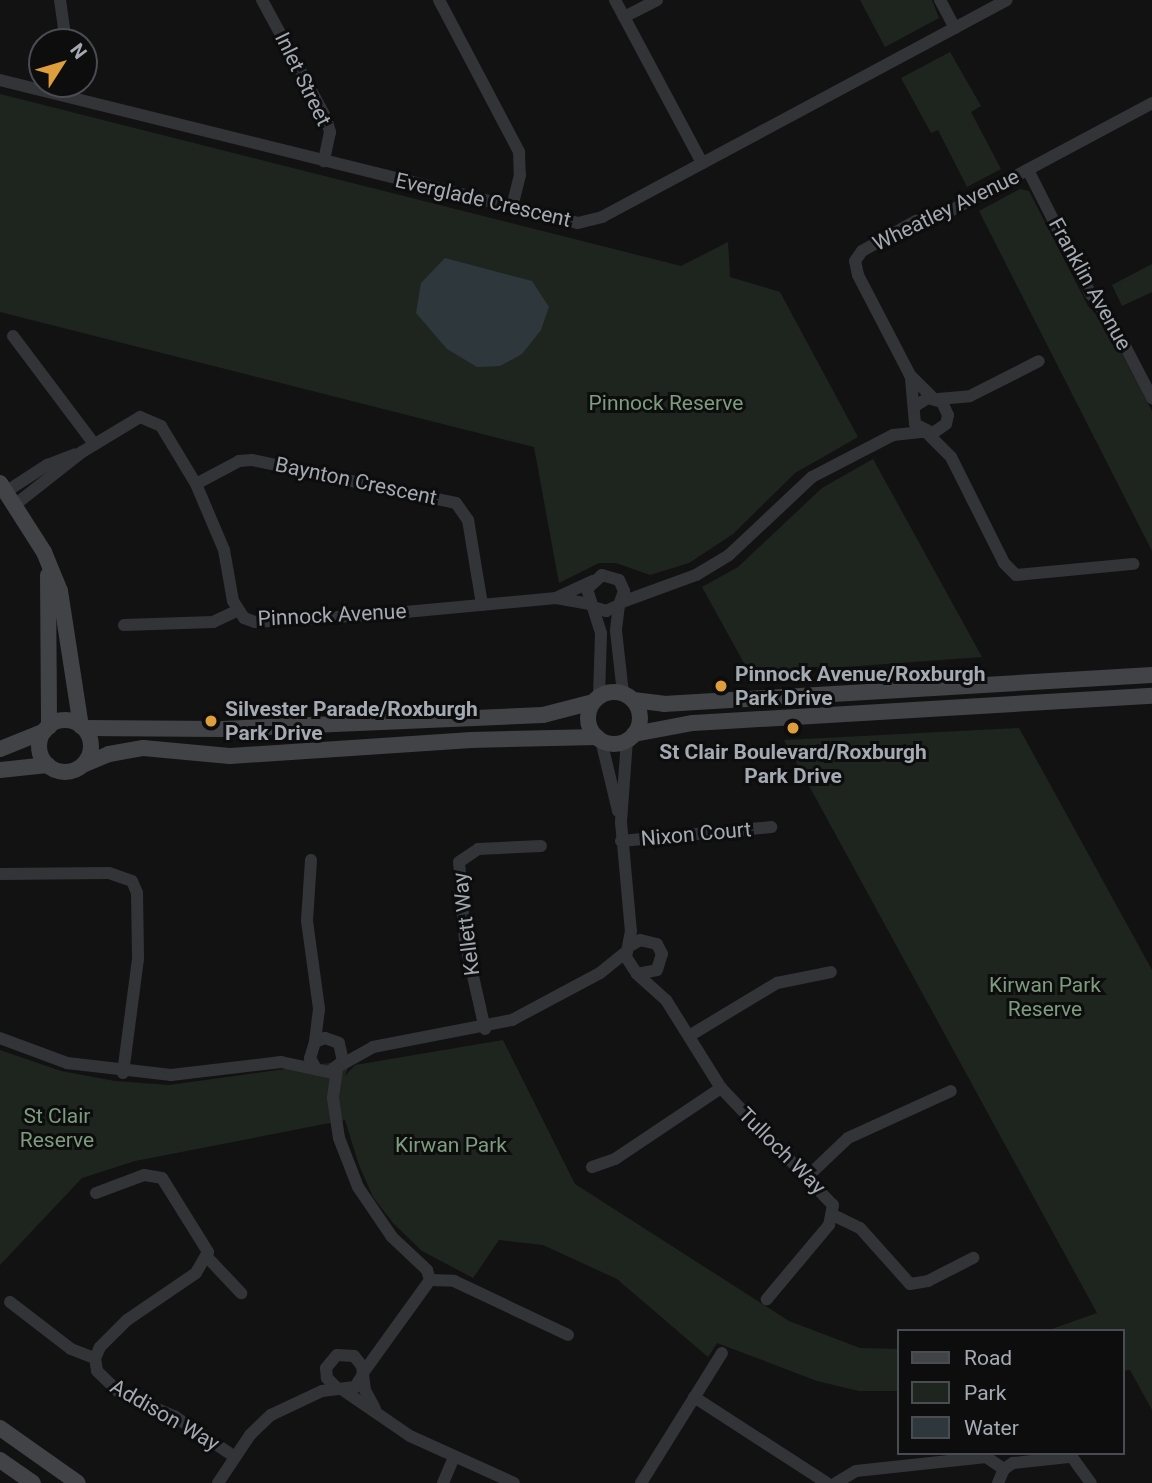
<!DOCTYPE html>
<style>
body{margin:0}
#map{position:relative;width:1152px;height:1483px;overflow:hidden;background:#121213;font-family:Roboto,sans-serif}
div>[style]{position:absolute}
.green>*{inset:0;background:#1e251f}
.water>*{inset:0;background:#2e373c}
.street>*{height:12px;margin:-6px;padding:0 6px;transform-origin:6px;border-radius:6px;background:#333438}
.secondary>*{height:16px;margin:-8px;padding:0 8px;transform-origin:8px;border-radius:8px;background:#414347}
.secondary>.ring{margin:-8px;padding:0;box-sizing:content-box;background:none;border:16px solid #414347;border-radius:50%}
.dots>*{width:19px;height:19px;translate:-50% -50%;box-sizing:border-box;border:4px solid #0d0d0e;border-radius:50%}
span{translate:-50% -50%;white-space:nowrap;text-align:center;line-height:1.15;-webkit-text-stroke:6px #0d0d0e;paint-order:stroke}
.street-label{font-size:21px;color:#a4aab2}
.park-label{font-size:21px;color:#7d9c7d}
.poi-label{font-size:21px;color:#a4aab2;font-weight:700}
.left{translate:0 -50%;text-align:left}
.legend{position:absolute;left:897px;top:1329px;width:228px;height:126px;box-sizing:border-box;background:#0d0d0e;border:2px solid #494c50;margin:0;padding:9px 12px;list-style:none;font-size:21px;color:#a4aab2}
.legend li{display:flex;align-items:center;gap:14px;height:35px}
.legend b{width:35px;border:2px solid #494c50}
.north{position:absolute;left:28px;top:28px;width:70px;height:70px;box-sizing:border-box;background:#0d0d0e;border:2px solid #494c50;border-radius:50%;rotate:53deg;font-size:19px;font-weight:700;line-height:28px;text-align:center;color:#a4aab2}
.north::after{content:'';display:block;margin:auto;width:24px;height:32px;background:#df9e3e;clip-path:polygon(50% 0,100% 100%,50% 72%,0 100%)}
</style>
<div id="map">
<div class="green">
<div style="clip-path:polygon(860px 0,932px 0,939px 18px,885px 47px)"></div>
<div style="clip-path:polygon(950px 52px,981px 106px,971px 112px,1001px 169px,967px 187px,938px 130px,931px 133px,901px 78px)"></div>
<div style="clip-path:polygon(0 94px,681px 266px,728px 242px,730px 277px,780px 292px,858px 437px,795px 473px,733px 534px,689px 563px,650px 575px,616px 563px,599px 563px,559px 583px,534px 447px,0 312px)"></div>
<div style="clip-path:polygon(1020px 189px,1029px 191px,1088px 306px,1107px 326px,1152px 411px,1152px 551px,979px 211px)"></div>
<div style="clip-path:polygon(1152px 264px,1152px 292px,1122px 306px,1112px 285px)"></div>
<div style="clip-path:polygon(873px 459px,982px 657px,750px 674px,702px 587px,738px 567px,822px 488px)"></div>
<div style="clip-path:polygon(1019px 728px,1152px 970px,1152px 1410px,1130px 1370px,1122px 1371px,1122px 1331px,1046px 1331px,1097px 1313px,784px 740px)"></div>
<div style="clip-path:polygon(503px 1040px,575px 1184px,789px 1321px,860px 1348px,898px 1349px,898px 1391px,859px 1391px,817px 1381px,717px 1343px,708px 1357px,617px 1279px,543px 1245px,499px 1240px,473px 1278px,422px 1251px,393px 1223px,373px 1197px,359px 1165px,345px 1120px,135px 1161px,82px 1178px,0 1265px,0 1050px,61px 1071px,115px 1081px,169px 1085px,351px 1060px,345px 1076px,355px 1065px)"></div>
</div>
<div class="water">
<div style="clip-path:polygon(445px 258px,532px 281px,549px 307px,541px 330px,522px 354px,500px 366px,477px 367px,447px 349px,416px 313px,421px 283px)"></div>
</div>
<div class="street">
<div style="left:60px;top:0;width:42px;rotate:81.9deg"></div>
<div style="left:262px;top:0;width:134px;rotate:61.5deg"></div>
<div style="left:326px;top:118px;width:15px;rotate:74deg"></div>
<div style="left:330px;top:132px;width:30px;rotate:102deg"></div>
<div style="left:439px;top:0;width:172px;rotate:62.2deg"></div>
<div style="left:519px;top:152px;width:23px;rotate:88deg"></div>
<div style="left:520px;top:175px;width:34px;rotate:104deg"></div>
<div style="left:615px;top:0;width:185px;rotate:61.9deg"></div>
<div style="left:940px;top:0;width:32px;rotate:62deg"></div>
<div style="left:624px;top:17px;width:37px;rotate:-27deg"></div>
<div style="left:0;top:80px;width:595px;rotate:13.9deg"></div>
<div style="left:578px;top:223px;width:25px;rotate:-14deg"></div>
<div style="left:602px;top:217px;width:459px;rotate:-28.2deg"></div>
<div style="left:1028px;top:170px;width:138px;rotate:63.2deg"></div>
<div style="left:1090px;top:293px;width:38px;rotate:53deg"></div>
<div style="left:1113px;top:323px;width:85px;rotate:62.5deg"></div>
<div style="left:13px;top:336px;width:135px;rotate:53.1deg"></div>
<div style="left:911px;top:379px;width:45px;rotate:84.9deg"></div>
<div style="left:915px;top:424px;width:20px;rotate:27deg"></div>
<div style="left:933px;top:433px;width:16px;rotate:-35deg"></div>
<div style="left:946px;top:424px;width:9px;rotate:-77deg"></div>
<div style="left:948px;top:415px;width:14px;rotate:-115deg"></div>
<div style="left:942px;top:402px;width:15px;rotate:-164deg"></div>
<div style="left:928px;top:398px;width:15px;rotate:148deg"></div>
<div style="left:933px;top:398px;width:33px;rotate:-135deg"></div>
<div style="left:910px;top:375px;width:113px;rotate:-117.5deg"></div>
<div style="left:858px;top:275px;width:14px;rotate:-102deg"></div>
<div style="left:855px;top:261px;width:12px;rotate:-55deg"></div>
<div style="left:862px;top:251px;width:62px;rotate:-29.1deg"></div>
<div style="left:916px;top:221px;width:38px;rotate:-17deg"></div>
<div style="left:952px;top:210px;width:227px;rotate:-28.1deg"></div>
<div style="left:938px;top:399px;width:32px;rotate:-5deg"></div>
<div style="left:970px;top:396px;width:77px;rotate:-26.9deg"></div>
<div style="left:927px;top:433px;width:34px;rotate:45deg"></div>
<div style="left:951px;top:457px;width:119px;rotate:63.4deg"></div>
<div style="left:1004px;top:563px;width:17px;rotate:45deg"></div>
<div style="left:1016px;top:575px;width:118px;rotate:-5.4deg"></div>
<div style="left:196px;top:484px;width:49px;rotate:-28.1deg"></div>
<div style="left:239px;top:461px;width:13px;rotate:-4deg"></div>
<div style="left:252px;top:460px;width:208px;rotate:11.9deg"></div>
<div style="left:456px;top:503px;width:21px;rotate:55deg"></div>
<div style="left:468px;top:520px;width:86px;rotate:80.6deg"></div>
<div style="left:7px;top:491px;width:48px;rotate:-33deg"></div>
<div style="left:47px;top:465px;width:30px;rotate:-21deg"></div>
<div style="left:16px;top:504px;width:84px;rotate:-38.2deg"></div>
<div style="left:82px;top:452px;width:68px;rotate:-31.1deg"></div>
<div style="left:140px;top:417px;width:23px;rotate:23deg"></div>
<div style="left:161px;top:426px;width:68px;rotate:58.9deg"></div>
<div style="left:196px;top:484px;width:72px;rotate:67deg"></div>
<div style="left:224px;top:550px;width:52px;rotate:80deg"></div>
<div style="left:233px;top:601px;width:20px;rotate:57deg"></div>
<div style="left:244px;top:618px;width:12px;rotate:20deg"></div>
<div style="left:255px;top:622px;width:129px;rotate:-3.5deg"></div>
<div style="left:384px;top:614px;width:173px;rotate:-5.3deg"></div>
<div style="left:556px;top:598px;width:40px;rotate:-25deg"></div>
<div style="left:556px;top:598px;width:36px;rotate:10deg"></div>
<div style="left:622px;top:602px;width:79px;rotate:-20deg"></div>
<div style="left:696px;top:575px;width:39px;rotate:-31deg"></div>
<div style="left:729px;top:555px;width:114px;rotate:-43.2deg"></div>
<div style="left:812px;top:477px;width:91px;rotate:-27.4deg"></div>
<div style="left:893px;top:435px;width:30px;rotate:-6deg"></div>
<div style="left:619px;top:605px;width:26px;rotate:97deg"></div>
<div style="left:616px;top:631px;width:62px;rotate:83.6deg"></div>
<div style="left:593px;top:607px;width:14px;rotate:17deg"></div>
<div style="left:606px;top:611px;width:14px;rotate:-25deg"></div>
<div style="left:619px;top:605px;width:15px;rotate:-70deg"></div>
<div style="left:624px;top:591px;width:12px;rotate:-114deg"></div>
<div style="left:619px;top:580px;width:18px;rotate:-164deg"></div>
<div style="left:602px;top:575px;width:21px;rotate:137deg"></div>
<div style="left:587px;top:589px;width:46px;rotate:72.3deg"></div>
<div style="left:601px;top:633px;width:63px;rotate:91.8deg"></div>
<div style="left:124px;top:625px;width:89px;rotate:-1.9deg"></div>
<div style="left:213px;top:622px;width:26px;rotate:-25deg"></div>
<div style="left:601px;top:740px;width:73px;rotate:76.5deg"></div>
<div style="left:627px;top:740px;width:82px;rotate:94.2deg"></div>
<div style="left:621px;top:822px;width:109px;rotate:84.8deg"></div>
<div style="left:631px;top:931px;width:26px;rotate:101deg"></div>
<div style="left:626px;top:957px;width:20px;rotate:57deg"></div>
<div style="left:637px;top:974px;width:20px;rotate:-11deg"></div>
<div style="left:657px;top:970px;width:17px;rotate:-73deg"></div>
<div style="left:662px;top:954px;width:11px;rotate:-117deg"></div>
<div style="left:657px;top:944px;width:17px;rotate:-167deg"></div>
<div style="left:640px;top:940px;width:12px;rotate:149deg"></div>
<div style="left:621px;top:841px;width:151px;rotate:-5.3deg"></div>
<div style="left:311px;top:860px;width:61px;rotate:93.8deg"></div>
<div style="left:307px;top:921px;width:89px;rotate:82.2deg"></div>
<div style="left:319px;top:1009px;width:33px;rotate:97deg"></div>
<div style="left:0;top:874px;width:109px;rotate:-0.5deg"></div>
<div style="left:109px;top:873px;width:24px;rotate:19deg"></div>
<div style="left:132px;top:881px;width:13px;rotate:67deg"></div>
<div style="left:137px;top:893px;width:66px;rotate:89.1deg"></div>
<div style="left:138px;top:959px;width:115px;rotate:97.5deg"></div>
<div style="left:637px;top:974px;width:39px;rotate:42deg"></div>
<div style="left:666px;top:1000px;width:104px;rotate:58deg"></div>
<div style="left:721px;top:1088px;width:162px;rotate:46.3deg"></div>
<div style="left:833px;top:1205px;width:20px;rotate:101deg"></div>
<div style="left:829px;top:1225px;width:97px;rotate:130deg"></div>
<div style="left:485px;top:1029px;width:90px;rotate:-102.8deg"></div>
<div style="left:465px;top:941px;width:79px;rotate:-94.3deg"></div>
<div style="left:459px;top:862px;width:23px;rotate:-34deg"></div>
<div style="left:478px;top:849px;width:63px;rotate:-2.7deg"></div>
<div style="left:689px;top:1036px;width:103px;rotate:-31.1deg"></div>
<div style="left:777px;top:983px;width:55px;rotate:-11.5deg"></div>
<div style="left:0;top:1038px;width:72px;rotate:20.5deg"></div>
<div style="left:67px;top:1063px;width:105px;rotate:6.6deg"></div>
<div style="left:171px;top:1075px;width:111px;rotate:-6.7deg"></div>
<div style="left:281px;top:1062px;width:49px;rotate:11.8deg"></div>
<div style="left:329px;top:1072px;width:18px;rotate:-38deg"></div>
<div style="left:343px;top:1061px;width:18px;rotate:-103deg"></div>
<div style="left:339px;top:1043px;width:15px;rotate:-160deg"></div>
<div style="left:325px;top:1038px;width:11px;rotate:158deg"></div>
<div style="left:315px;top:1042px;width:17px;rotate:107deg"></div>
<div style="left:310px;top:1058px;width:13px;rotate:61deg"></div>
<div style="left:341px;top:1065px;width:37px;rotate:-29deg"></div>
<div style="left:373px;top:1047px;width:142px;rotate:-11deg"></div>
<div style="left:512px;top:1020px;width:100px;rotate:-28.1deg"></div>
<div style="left:600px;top:973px;width:35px;rotate:-39deg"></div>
<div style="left:337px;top:1069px;width:29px;rotate:98deg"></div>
<div style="left:333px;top:1098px;width:40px;rotate:81.5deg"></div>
<div style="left:339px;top:1138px;width:53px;rotate:68.8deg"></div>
<div style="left:358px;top:1187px;width:60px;rotate:55.8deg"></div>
<div style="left:392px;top:1237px;width:48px;rotate:43.3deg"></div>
<div style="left:427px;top:1270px;width:10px;rotate:73deg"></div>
<div style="left:430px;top:1280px;width:115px;rotate:125.8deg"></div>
<div style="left:592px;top:1167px;width:24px;rotate:-19deg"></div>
<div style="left:615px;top:1159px;width:128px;rotate:-33.8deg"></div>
<div style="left:808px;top:1176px;width:55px;rotate:-43.5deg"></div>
<div style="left:848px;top:1138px;width:113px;rotate:-24.5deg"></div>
<div style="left:96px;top:1193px;width:51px;rotate:-20.6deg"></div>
<div style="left:144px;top:1175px;width:18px;rotate:9deg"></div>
<div style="left:162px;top:1178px;width:87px;rotate:58.1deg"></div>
<div style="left:208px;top:1252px;width:24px;rotate:120deg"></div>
<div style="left:196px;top:1273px;width:83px;rotate:145.7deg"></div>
<div style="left:127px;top:1320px;width:38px;rotate:135deg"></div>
<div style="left:100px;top:1347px;width:12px;rotate:114deg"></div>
<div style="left:95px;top:1358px;width:13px;rotate:81deg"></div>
<div style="left:97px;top:1371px;width:32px;rotate:44deg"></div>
<div style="left:120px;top:1393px;width:59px;rotate:23.1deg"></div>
<div style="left:174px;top:1416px;width:73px;rotate:33.9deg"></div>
<div style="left:833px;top:1215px;width:30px;rotate:26deg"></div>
<div style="left:860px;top:1228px;width:75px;rotate:48.2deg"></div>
<div style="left:910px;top:1284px;width:18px;rotate:-9deg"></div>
<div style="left:928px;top:1281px;width:51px;rotate:-27.1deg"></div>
<div style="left:207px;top:1257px;width:50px;rotate:46.6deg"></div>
<div style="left:430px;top:1280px;width:24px;rotate:2deg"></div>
<div style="left:454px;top:1281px;width:126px;rotate:25.3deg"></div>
<div style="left:10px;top:1302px;width:77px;rotate:37.6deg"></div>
<div style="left:71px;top:1349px;width:26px;rotate:21deg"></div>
<div style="left:362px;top:1376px;width:13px;rotate:122deg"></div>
<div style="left:355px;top:1387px;width:17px;rotate:173deg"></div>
<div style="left:338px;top:1389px;width:16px;rotate:-135deg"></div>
<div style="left:327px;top:1378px;width:10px;rotate:-96deg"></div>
<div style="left:326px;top:1368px;width:17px;rotate:-50deg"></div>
<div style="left:337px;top:1355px;width:17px;rotate:3deg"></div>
<div style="left:354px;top:1356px;width:13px;rotate:51deg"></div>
<div style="left:362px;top:1366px;width:24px;rotate:83deg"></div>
<div style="left:365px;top:1390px;width:21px;rotate:62deg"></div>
<div style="left:343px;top:1390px;width:81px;rotate:34.5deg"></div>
<div style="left:410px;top:1436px;width:114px;rotate:24.3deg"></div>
<div style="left:694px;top:1397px;width:158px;rotate:32.9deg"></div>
<div style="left:1069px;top:1453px;width:37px;rotate:54deg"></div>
<div style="left:218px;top:1483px;width:58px;rotate:-56.3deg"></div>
<div style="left:250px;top:1435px;width:29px;rotate:-44deg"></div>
<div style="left:271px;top:1415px;width:56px;rotate:-25.2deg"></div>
<div style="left:322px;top:1391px;width:16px;rotate:-7deg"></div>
<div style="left:443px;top:1483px;width:28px;rotate:-67deg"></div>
<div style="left:641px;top:1483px;width:153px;rotate:-58.1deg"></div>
<div style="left:836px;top:1483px;width:23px;rotate:-31deg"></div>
<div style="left:856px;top:1471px;width:131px;rotate:-6.1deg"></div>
<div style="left:986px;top:1457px;width:22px;rotate:34deg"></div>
<div style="left:998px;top:1483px;width:15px;rotate:-67deg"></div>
<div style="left:1004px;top:1469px;width:11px;rotate:-34deg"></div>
<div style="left:1013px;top:1463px;width:56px;rotate:-6.1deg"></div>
</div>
<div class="secondary">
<div style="left:0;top:483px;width:82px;rotate:57.5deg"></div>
<div style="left:44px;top:552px;width:42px;rotate:67.7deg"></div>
<div style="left:60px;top:591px;width:137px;rotate:81.2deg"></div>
<div style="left:48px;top:575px;width:152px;rotate:89.6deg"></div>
<div class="ring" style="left:588px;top:692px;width:36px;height:36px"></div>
<div style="left:633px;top:700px;width:31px;rotate:7deg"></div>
<div style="left:664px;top:704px;width:489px;rotate:-3.4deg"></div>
<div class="ring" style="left:39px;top:720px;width:36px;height:36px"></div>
<div style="left:84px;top:728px;width:138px;rotate:0.4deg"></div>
<div style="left:222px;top:729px;width:321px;rotate:-2.5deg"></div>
<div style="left:543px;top:715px;width:52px;rotate:-14.6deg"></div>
<div style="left:634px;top:734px;width:60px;rotate:-10.6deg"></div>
<div style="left:693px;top:723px;width:460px;rotate:-3.4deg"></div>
<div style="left:0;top:749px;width:48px;rotate:-21.8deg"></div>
<div style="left:83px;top:765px;width:28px;rotate:-23deg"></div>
<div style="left:109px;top:754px;width:35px;rotate:-10deg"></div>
<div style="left:143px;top:748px;width:87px;rotate:5.3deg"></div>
<div style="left:230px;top:756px;width:242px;rotate:-3.8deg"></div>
<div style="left:471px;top:740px;width:126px;rotate:-1.4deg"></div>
<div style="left:0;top:770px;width:48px;rotate:-5.9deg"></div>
<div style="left:0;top:1428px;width:95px;rotate:35.2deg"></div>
<div style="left:0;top:1460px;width:40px;rotate:34.9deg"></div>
</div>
<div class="dots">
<div style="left:721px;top:686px;background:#df9e3e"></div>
<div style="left:211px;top:721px;background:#df9e3e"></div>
<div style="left:793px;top:728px;background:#df9e3e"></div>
</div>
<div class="street-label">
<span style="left:303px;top:79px;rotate:64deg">Inlet Street</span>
<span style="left:483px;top:200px;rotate:13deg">Everglade Crescent</span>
<span style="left:946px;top:210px;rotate:-26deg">Wheatley Avenue</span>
<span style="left:1090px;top:284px;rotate:61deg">Franklin Avenue</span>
<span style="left:356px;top:481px;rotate:12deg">Baynton Crescent</span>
<span style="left:332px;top:615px;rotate:-3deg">Pinnock Avenue</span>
<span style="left:696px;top:834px;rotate:-5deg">Nixon Court</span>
<span style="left:466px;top:924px;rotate:-97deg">Kellett Way</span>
<span style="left:782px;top:1151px;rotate:45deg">Tulloch Way</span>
<span style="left:165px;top:1415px;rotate:30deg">Addison Way</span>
</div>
<div class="park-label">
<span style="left:666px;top:403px">Pinnock Reserve</span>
<span style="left:1045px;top:997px">Kirwan Park<br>Reserve</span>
<span style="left:57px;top:1128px">St Clair<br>Reserve</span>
<span style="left:451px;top:1145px">Kirwan Park</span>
</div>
<div class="poi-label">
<span class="left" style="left:735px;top:686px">Pinnock Avenue/Roxburgh<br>Park Drive</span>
<span class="left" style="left:225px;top:721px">Silvester Parade/Roxburgh<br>Park Drive</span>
<span style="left:793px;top:764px">St Clair Boulevard/Roxburgh<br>Park Drive</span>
</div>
<ul class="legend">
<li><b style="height:9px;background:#414347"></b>Road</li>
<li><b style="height:19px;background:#1e251f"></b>Park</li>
<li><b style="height:19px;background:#2e373c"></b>Water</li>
</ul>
<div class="north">N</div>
</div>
